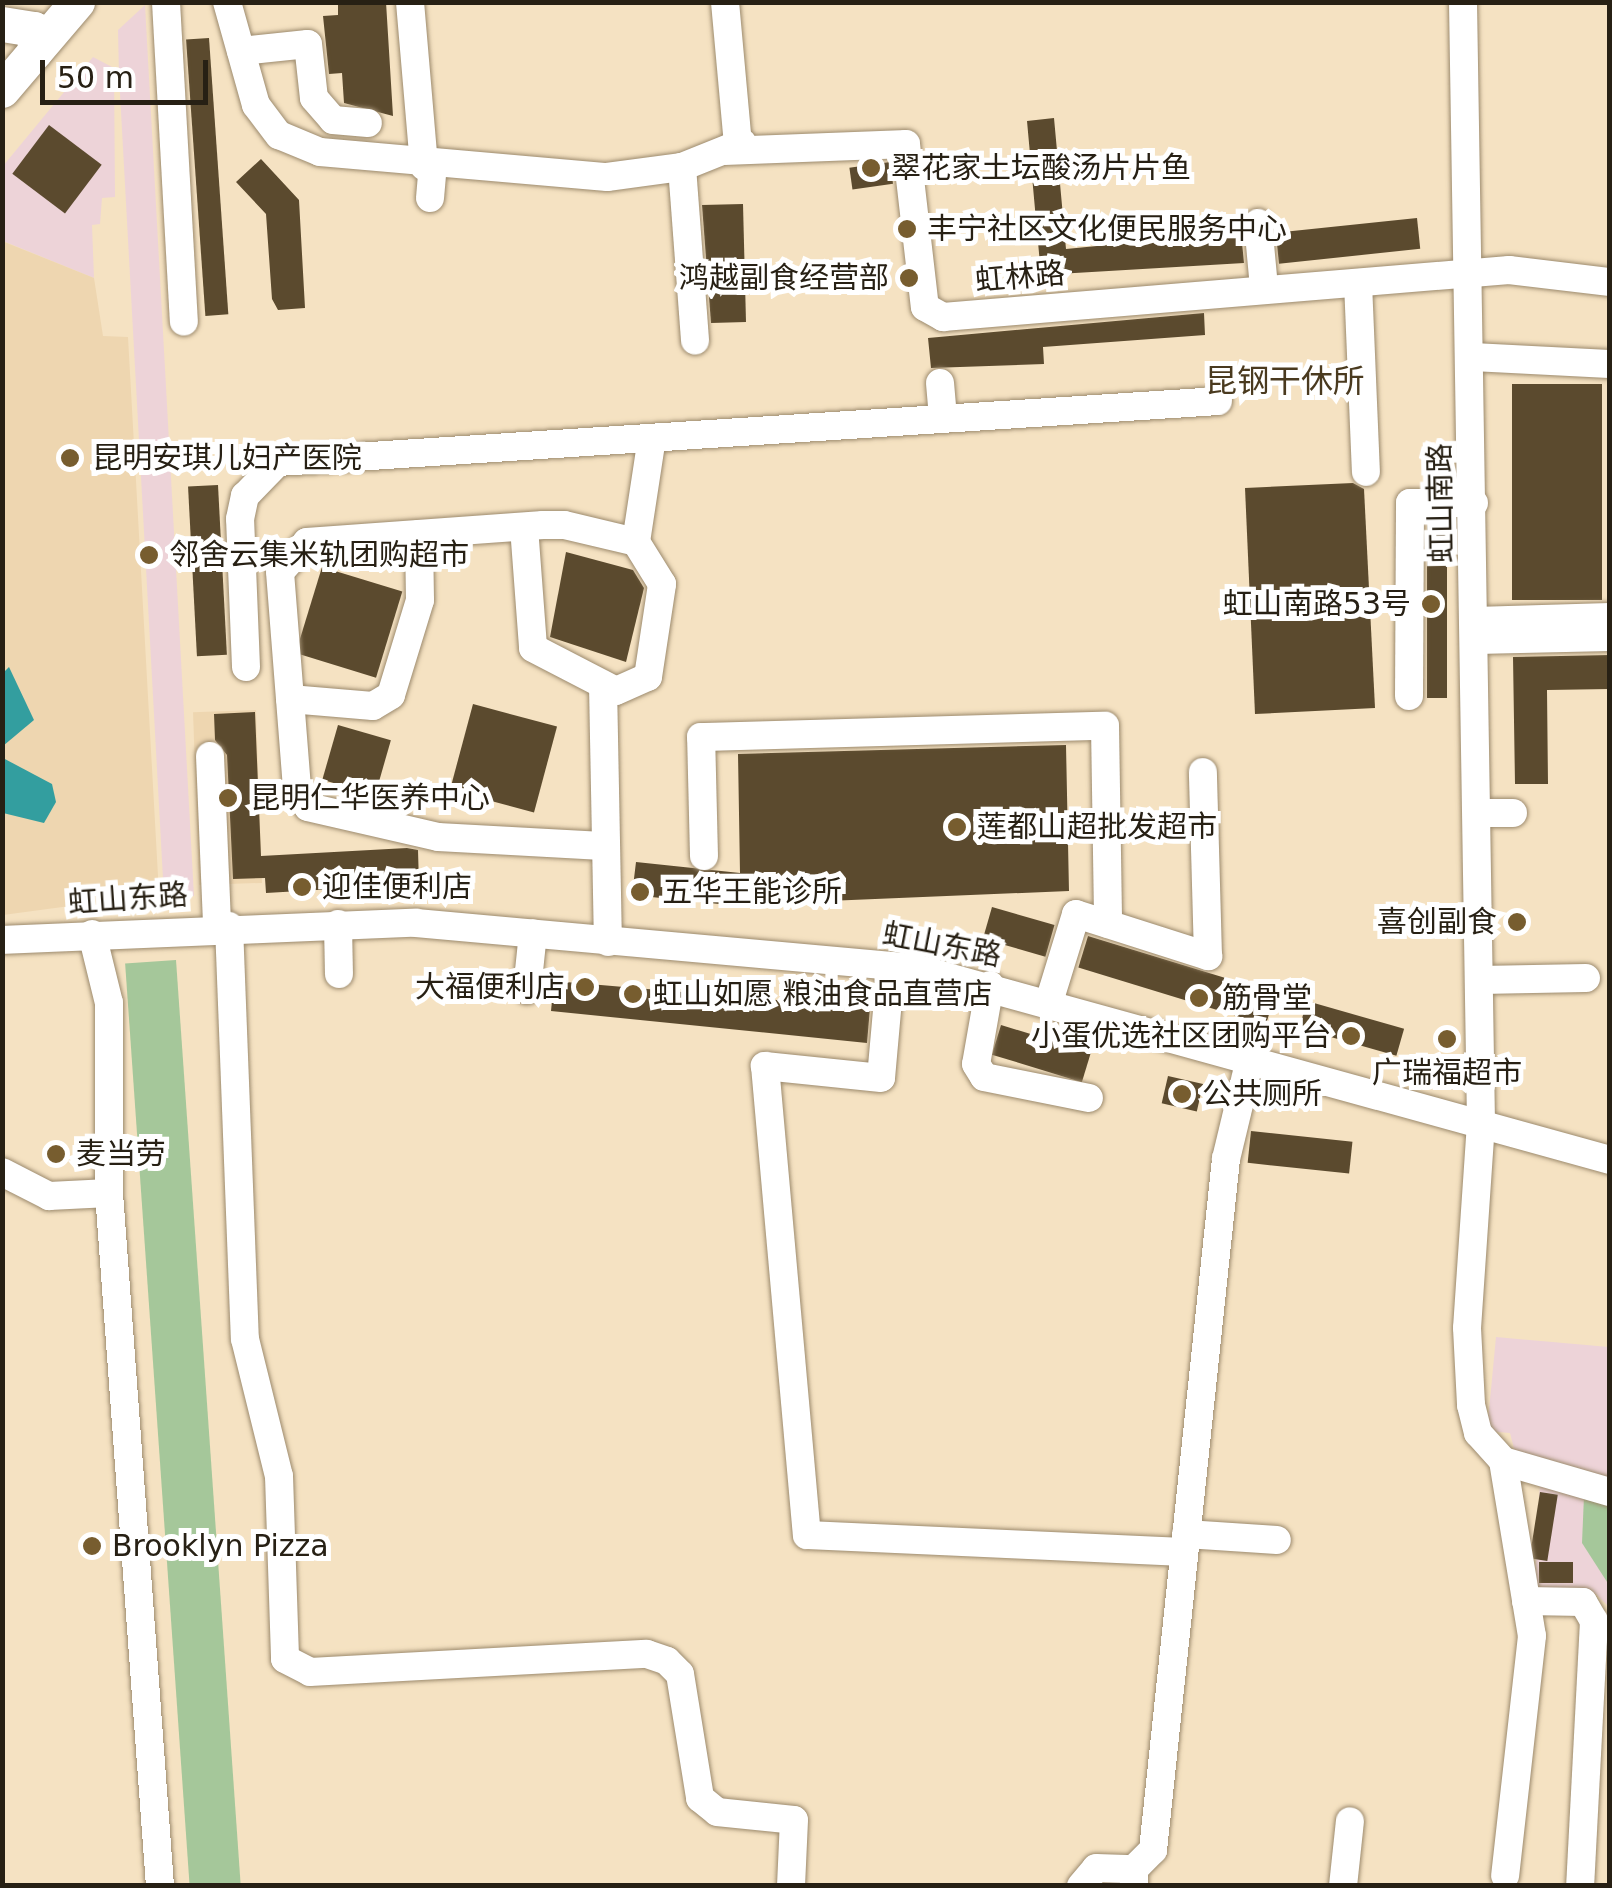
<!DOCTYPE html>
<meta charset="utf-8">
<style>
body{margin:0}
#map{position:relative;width:1612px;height:1888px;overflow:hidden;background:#f5e2c2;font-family:"DejaVu Sans","Noto Sans SC",sans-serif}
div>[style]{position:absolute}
.commercial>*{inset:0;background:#edd3d8}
.built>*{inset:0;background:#eed6b0;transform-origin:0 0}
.green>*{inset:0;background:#a5c79a;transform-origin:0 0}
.water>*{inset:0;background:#339e9f}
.building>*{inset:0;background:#5b4a2e;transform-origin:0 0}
.roads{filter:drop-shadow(0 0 2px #9c8a6d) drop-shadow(0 0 2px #9c8a6d)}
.minor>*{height:28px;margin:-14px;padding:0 14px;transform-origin:14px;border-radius:14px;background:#fff}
.major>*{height:35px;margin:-17.5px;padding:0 17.5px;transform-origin:17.5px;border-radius:17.5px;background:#fff}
.dots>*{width:28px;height:28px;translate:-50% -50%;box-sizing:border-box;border:5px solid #fff;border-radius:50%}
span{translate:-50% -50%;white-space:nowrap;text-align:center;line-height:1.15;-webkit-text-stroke:10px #fff;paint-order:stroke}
.poi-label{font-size:30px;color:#272014}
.left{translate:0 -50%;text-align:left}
.right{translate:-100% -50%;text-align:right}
.street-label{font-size:30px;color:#272014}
.neighbourhood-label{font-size:32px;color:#4a3a1f}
.frame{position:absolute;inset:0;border:5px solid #272014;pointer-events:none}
.scale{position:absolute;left:40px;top:60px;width:168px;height:45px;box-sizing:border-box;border:5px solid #272014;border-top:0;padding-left:12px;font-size:30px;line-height:35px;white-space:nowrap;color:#272014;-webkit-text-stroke:8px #fff;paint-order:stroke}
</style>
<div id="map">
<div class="commercial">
<div style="clip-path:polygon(145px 5px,194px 896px,164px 897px,119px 75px,118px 30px)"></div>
<div style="clip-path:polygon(93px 57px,114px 68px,115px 197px,102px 198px,100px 224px,92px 225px,94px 278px,3px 241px,3px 166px)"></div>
<div style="clip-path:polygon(1496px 1337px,1609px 1347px,1609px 1607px,1596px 1594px,1534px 1592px,1541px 1465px,1517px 1460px,1510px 1433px,1487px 1431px)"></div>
</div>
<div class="built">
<div style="clip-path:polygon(2px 241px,94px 278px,103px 336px,128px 337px,159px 894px,3px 915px)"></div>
<div style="left:256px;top:710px;width:173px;height:63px;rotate:88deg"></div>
</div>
<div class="green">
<div style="left:176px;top:960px;width:927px;height:51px;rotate:86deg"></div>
<div style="clip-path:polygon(1584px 1496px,1609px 1504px,1609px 1585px,1582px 1543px)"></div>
</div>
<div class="water">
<div style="clip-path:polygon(9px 667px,34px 720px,3px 746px,3px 673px)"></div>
<div style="clip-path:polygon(3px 758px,52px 784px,56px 802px,44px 823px,3px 813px)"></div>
</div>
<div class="building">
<div style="clip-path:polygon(338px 2px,386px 2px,393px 116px,344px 103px,342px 73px,329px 74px,323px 16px,338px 15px)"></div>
<div style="left:209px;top:38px;width:277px;height:23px;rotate:86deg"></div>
<div style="clip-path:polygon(1054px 118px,1066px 249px,1241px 232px,1244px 263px,1041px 275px,1027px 121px)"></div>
<div style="left:49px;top:125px;width:66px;height:61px;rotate:37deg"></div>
<div style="clip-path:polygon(261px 159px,299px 200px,305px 308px,278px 310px,272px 299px,266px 214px,236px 182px)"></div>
<div style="left:890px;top:162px;width:22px;height:41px;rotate:82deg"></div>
<div style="clip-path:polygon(743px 204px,746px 322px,711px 323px,702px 205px)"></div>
<div style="left:1417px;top:218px;width:31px;height:142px;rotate:84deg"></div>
<div style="clip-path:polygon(1204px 313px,1205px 335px,1043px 347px,1044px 364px,931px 368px,928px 338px)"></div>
<div style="left:1602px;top:384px;width:216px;height:90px;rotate:90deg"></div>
<div style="clip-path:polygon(1353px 483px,1364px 489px,1375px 708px,1255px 714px,1245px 488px)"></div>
<div style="left:218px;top:485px;width:170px;height:30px;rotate:87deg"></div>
<div style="left:1427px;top:520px;width:20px;height:178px"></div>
<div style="clip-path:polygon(566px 552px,633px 570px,644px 588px,626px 662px,550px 637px)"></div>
<div style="left:322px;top:567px;width:84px;height:90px;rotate:17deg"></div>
<div style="clip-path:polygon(1610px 655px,1610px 689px,1547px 690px,1548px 784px,1515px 784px,1513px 657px)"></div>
<div style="left:473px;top:704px;width:87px;height:89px;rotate:15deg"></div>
<div style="clip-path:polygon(255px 712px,261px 856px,407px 848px,418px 850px,419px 884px,266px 893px,265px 878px,233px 879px,227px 755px,215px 740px,214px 714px)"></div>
<div style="left:338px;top:725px;width:55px;height:57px;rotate:16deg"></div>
<div style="clip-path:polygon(1066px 745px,1069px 891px,729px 905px,632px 895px,636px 862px,740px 873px,738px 754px)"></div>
<div style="left:992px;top:907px;width:65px;height:33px;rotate:16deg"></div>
<div style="left:1088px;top:936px;width:196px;height:33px;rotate:17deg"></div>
<div style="clip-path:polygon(554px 981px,870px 1008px,867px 1043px,551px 1011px)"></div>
<div style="left:1307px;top:1001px;width:101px;height:28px;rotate:16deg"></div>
<div style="left:1001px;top:1025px;width:94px;height:31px;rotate:17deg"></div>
<div style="left:1168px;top:1076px;width:36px;height:28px;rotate:13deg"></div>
<div style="left:1251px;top:1131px;width:102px;height:32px;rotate:6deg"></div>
<div style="left:1540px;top:1492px;width:18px;height:67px;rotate:9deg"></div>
<div style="left:1539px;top:1562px;width:34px;height:21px"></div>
</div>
<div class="roads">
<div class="minor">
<div style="left:166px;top:2px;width:320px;rotate:86.8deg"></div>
<div style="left:227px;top:2px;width:107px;rotate:74.3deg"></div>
<div style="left:256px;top:105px;width:38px;rotate:53deg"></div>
<div style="left:279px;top:135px;width:44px;rotate:22.5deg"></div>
<div style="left:320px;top:152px;width:288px;rotate:5deg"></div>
<div style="left:607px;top:177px;width:76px;rotate:-7.6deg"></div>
<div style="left:682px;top:167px;width:65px;rotate:-21.8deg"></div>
<div style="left:410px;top:2px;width:165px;rotate:85.1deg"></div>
<div style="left:725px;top:2px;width:144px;rotate:84.8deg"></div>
<div style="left:1463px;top:2px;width:1121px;rotate:89.08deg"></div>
<div style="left:1481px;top:1123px;width:205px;rotate:93.9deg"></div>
<div style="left:1467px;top:1328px;width:77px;rotate:87deg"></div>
<div style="left:1471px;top:1405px;width:29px;rotate:76deg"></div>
<div style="left:1478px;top:1433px;width:38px;rotate:48deg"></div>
<div style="left:1503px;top:1461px;width:111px;rotate:16.2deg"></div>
<div style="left:241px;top:51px;width:67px;rotate:-6deg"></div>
<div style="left:308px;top:44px;width:54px;rotate:83.7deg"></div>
<div style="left:314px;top:98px;width:29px;rotate:49deg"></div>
<div style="left:333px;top:120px;width:35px;rotate:5deg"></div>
<div style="left:725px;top:151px;width:181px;rotate:-2.2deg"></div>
<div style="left:906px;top:144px;width:164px;rotate:83.4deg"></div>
<div style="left:925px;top:307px;width:21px;rotate:29deg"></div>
<div style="left:943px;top:317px;width:568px;rotate:-4.75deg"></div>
<div style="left:1509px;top:270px;width:102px;rotate:6.8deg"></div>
<div style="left:682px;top:167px;width:174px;rotate:85.7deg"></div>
<div style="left:430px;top:198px;width:32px;rotate:-85deg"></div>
<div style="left:1258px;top:223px;width:65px;rotate:84.7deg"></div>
<div style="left:1358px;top:283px;width:189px;rotate:87.6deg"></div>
<div style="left:1472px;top:357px;width:138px;rotate:2.9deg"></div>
<div style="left:940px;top:383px;width:36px;rotate:85deg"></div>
<div style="left:524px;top:527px;width:121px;rotate:85.7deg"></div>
<div style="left:533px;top:648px;width:93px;rotate:27.4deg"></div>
<div style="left:616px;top:691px;width:35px;rotate:-24deg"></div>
<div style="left:648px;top:677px;width:94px;rotate:-81.4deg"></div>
<div style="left:662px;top:584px;width:49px;rotate:-121.8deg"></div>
<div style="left:636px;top:542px;width:74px;rotate:-166.7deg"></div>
<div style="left:564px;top:525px;width:21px;rotate:180deg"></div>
<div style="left:543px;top:525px;width:237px;rotate:175.9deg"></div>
<div style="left:307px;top:542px;width:40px;rotate:132deg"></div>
<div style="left:280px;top:572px;width:219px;rotate:85.5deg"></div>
<div style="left:297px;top:790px;width:20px;rotate:57deg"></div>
<div style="left:308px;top:807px;width:133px;rotate:13deg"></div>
<div style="left:438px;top:837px;width:165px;rotate:3.1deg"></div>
<div style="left:636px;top:542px;width:105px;rotate:-81.3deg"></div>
<div style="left:1475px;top:621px;width:135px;rotate:-1.7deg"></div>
<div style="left:1476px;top:640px;width:134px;rotate:-1.3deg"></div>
<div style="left:246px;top:667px;width:148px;rotate:-92.3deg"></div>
<div style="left:240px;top:519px;width:24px;rotate:-78deg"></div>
<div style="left:245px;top:496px;width:47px;rotate:-45.9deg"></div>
<div style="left:278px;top:462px;width:942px;rotate:-3.71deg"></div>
<div style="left:603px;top:685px;width:257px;rotate:88.9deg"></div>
<div style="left:1409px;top:696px;width:193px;rotate:-89.7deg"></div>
<div style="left:1410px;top:503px;width:64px"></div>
<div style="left:290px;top:699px;width:83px;rotate:4.8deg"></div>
<div style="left:373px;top:706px;width:21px;rotate:-31deg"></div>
<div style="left:391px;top:695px;width:99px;rotate:-73deg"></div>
<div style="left:420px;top:600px;width:66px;rotate:-90.9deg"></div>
<div style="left:210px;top:756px;width:170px;rotate:87.6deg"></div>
<div style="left:1478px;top:813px;width:35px"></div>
<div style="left:704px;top:856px;width:119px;rotate:-91.4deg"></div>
<div style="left:701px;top:737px;width:404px;rotate:-1.6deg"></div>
<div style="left:1105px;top:726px;width:198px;rotate:89.1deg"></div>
<div style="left:338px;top:924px;width:50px;rotate:88.9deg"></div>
<div style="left:229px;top:926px;width:413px;rotate:87.8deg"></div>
<div style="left:245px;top:1339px;width:141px;rotate:76.1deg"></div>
<div style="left:279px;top:1476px;width:183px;rotate:88.1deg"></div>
<div style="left:285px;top:1659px;width:28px;rotate:27deg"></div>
<div style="left:310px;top:1672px;width:337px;rotate:-3.1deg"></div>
<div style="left:647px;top:1654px;width:21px;rotate:19deg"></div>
<div style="left:667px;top:1661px;width:18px;rotate:45deg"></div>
<div style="left:680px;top:1674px;width:126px;rotate:80.8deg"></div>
<div style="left:700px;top:1798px;width:22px;rotate:39deg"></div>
<div style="left:717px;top:1812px;width:77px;rotate:5.9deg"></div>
<div style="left:794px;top:1820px;width:66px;rotate:92.6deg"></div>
<div style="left:92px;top:934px;width:71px;rotate:76.2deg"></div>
<div style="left:109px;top:1003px;width:190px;rotate:90deg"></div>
<div style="left:109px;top:1193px;width:695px;rotate:85.79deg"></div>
<div style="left:2px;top:940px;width:414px;rotate:-2.4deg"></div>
<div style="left:416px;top:923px;width:501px;rotate:5.15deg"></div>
<div style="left:915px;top:968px;width:721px;rotate:15.44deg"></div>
<div style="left:891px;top:966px;width:112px;rotate:95.1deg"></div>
<div style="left:881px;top:1078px;width:117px;rotate:-174.1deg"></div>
<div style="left:765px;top:1066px;width:471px;rotate:84.9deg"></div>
<div style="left:807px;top:1535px;width:377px;rotate:2.6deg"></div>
<div style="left:1480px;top:980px;width:106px;rotate:-1.1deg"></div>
<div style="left:990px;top:985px;width:80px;rotate:100deg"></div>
<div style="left:976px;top:1064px;width:15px;rotate:58deg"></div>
<div style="left:984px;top:1077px;width:107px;rotate:11.3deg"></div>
<div style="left:527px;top:990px;width:57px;rotate:-84deg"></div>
<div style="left:1049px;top:1002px;width:92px;rotate:-72.9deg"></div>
<div style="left:1076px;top:914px;width:139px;rotate:17.7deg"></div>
<div style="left:1208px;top:956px;width:184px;rotate:-91.6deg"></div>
<div style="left:2px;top:1172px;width:53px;rotate:27.1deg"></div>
<div style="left:49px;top:1196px;width:60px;rotate:-2.9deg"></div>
<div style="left:1503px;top:1461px;width:177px;rotate:80.6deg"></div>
<div style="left:1532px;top:1636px;width:241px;rotate:96.4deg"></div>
<div style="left:1186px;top:1534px;width:91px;rotate:3.8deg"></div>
<div style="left:1526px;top:1601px;width:57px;rotate:1deg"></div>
<div style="left:1583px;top:1602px;width:22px;rotate:60deg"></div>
<div style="left:1594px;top:1621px;width:265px;rotate:93deg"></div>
<div style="left:1081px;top:1886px;width:23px;rotate:-50deg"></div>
<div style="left:1096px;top:1868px;width:38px;rotate:2deg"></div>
<div style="left:1134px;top:1886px;width:17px;rotate:-90deg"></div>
<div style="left:1134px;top:1869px;width:27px;rotate:-45deg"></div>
<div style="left:1153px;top:1850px;width:695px;rotate:-83.97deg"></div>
<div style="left:1226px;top:1159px;width:103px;rotate:-76.5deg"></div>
<div style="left:1343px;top:1886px;width:65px;rotate:-83.9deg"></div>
</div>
<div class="major">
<div style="left:2px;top:24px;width:32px;rotate:9deg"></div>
<div style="left:34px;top:29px;width:22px;rotate:87deg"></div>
<div style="left:2px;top:90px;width:116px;rotate:-49.6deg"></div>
</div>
</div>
<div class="dots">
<div style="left:871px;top:168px;background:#775d2f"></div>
<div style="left:907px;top:229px;background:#775d2f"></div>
<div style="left:909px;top:278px;background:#775d2f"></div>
<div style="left:70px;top:458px;background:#775d2f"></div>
<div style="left:149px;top:555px;background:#775d2f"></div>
<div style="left:1431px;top:604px;background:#775d2f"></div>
<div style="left:228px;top:798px;background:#775d2f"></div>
<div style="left:957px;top:827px;background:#775d2f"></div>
<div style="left:302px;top:887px;background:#775d2f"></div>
<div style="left:640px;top:892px;background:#775d2f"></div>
<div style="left:1517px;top:922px;background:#775d2f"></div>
<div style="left:585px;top:987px;background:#775d2f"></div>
<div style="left:633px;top:994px;background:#775d2f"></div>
<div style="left:1199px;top:998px;background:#775d2f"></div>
<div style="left:1351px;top:1036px;background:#775d2f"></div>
<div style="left:1447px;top:1039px;background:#775d2f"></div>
<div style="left:1182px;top:1094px;background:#775d2f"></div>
<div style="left:56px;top:1154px;background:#775d2f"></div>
<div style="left:92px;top:1546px;background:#775d2f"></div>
</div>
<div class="poi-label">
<span class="left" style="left:891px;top:168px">翠花家土坛酸汤片片鱼</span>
<span class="left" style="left:927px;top:229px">丰宁社区文化便民服务中心</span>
<span class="right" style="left:889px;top:278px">鸿越副食经营部</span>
<span class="left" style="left:92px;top:458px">昆明安琪儿妇产医院</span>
<span class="left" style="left:169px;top:555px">邻舍云集米轨团购超市</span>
<span class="right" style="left:1411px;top:604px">虹山南路53号</span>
<span class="left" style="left:250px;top:798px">昆明仁华医养中心</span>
<span class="left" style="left:977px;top:827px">莲都山超批发超市</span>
<span class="left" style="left:322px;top:887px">迎佳便利店</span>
<span class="left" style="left:662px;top:892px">五华王能诊所</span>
<span class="right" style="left:1497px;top:922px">喜创副食</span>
<span class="right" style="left:565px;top:987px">大福便利店</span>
<span class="left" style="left:653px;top:994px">虹山如愿 粮油食品直营店</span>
<span class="left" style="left:1222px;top:998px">筋骨堂</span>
<span class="right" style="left:1331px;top:1036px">小蛋优选社区团购平台</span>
<span style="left:1447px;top:1073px">广瑞福超市</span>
<span class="left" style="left:1202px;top:1094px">公共厕所</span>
<span class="left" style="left:76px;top:1154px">麦当劳</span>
<span class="left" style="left:112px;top:1546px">Brooklyn Pizza</span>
</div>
<div class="street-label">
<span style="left:1020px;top:277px;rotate:-5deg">虹林路</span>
<span style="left:1441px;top:503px;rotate:-91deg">虹山南路</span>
<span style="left:128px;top:899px;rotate:-4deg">虹山东路</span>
<span style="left:942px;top:945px;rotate:11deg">虹山东路</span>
</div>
<div class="neighbourhood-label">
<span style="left:1285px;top:381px">昆钢干休所</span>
</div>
<div class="frame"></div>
<div class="scale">50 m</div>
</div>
